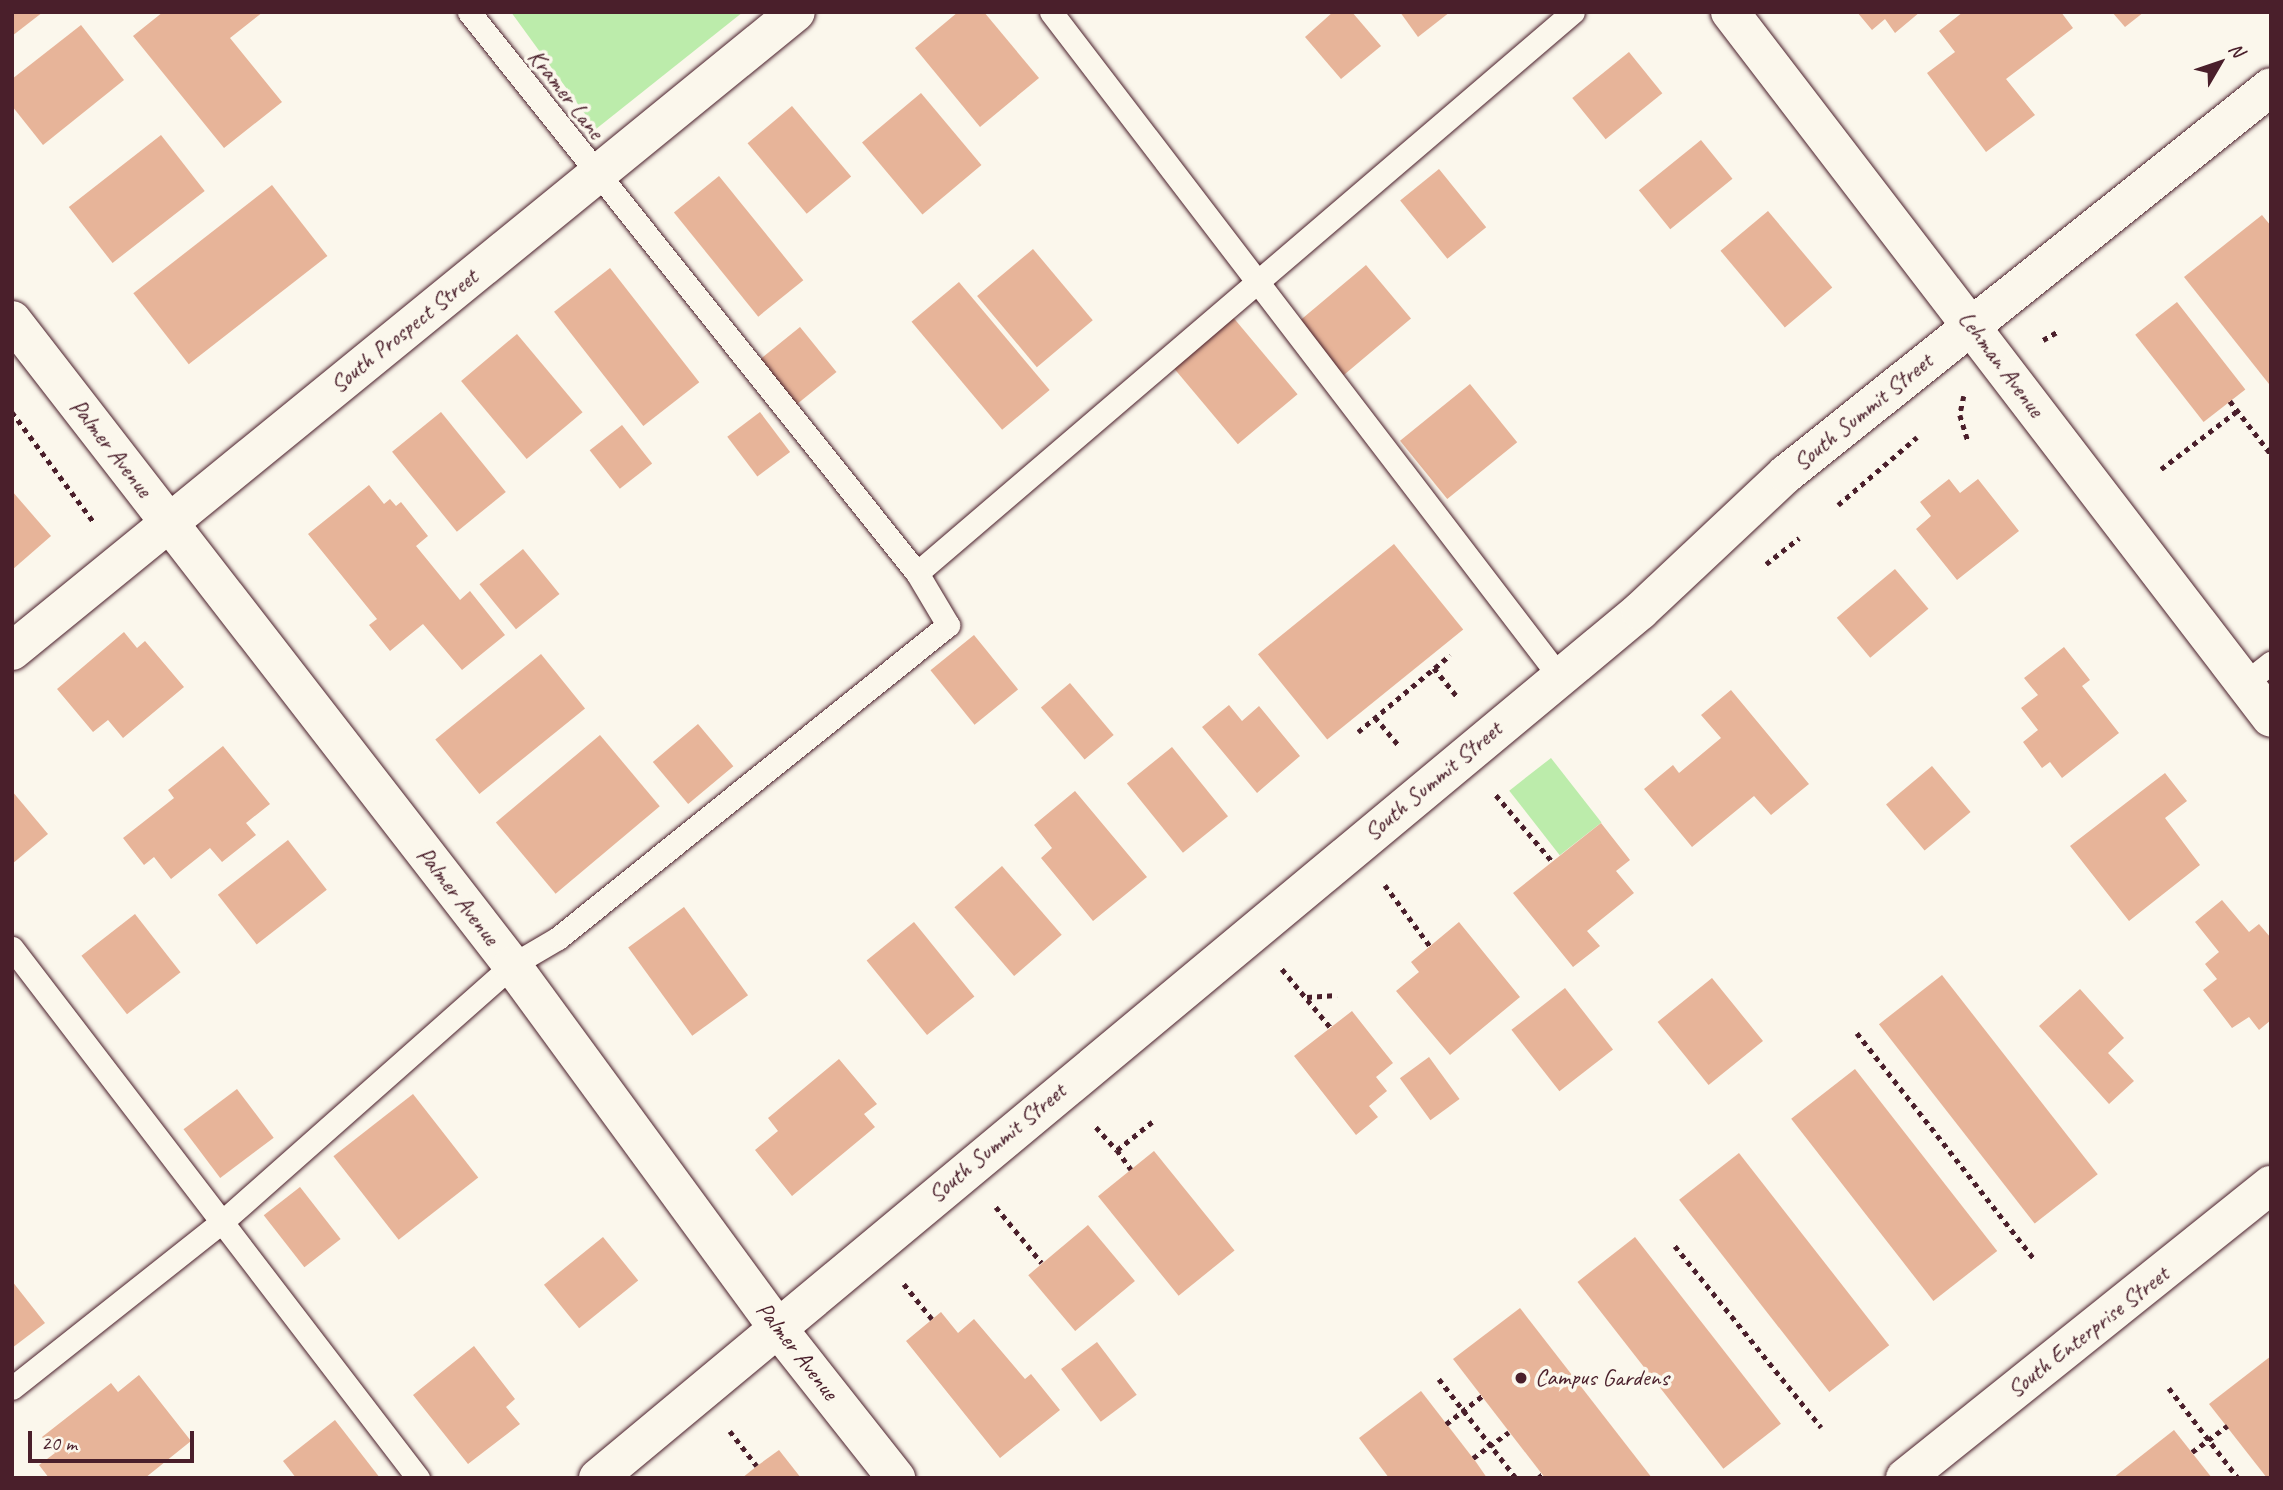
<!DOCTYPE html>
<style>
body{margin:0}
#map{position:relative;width:2283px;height:1490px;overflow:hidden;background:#fbf7ec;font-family:Caveat,sans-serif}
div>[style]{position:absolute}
.green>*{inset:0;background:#bcecab;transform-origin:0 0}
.building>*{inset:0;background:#e7b499;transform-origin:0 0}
.path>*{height:4.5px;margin-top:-2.25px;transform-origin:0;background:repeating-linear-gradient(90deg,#4a1f2b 0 5px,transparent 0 10px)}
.roads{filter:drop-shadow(0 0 2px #4a1f2b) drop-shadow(0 0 2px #4a1f2b)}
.lane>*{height:23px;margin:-11.5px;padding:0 11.5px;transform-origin:11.5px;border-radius:11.5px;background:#fbf7ec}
.street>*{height:38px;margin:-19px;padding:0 19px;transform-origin:19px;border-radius:19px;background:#fbf7ec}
.dots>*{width:19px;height:19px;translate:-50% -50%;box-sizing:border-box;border:4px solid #fbf7ec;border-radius:50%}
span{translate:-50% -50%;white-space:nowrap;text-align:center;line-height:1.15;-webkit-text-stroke:7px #fbf7ec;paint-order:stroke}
.street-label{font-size:24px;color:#4a1f2b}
.poi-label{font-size:24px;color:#4a1f2b}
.left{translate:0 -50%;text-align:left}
.frame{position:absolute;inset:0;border:14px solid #4a1f2b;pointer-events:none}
.north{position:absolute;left:2185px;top:28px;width:70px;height:70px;-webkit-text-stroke:5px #fbf7ec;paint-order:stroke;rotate:51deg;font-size:19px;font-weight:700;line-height:28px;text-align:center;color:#4a1f2b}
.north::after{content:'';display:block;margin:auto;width:24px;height:32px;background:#4a1f2b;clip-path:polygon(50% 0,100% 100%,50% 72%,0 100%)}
.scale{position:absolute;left:28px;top:1431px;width:166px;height:32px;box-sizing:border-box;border:4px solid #4a1f2b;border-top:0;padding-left:9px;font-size:21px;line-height:24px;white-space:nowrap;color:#4a1f2b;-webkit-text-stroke:5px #fbf7ec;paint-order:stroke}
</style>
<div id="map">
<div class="green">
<div style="clip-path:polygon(511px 12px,743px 12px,596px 129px)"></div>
<div style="left:1551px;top:758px;width:82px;height:53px;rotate:52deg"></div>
</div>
<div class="building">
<div style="clip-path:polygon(12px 12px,43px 12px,12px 36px)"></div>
<div style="clip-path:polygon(163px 12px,263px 12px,230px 38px,282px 102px,224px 148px,133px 36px)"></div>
<div style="clip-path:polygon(958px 12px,984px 12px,1039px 78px,980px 127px,915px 48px)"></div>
<div style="clip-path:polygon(1333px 12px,1352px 12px,1381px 46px,1341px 79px,1305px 37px)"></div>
<div style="clip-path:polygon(1400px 12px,1450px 12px,1418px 37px)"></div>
<div style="clip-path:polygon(1857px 12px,1920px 12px,1895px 33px,1885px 19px,1872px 30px)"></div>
<div style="clip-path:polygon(1963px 12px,2061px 12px,2073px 28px,2006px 79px,2035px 115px,1986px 152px,1927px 73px,1955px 52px,1939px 31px)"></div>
<div style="clip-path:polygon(2112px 12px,2144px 12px,2125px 27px)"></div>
<div style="clip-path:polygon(81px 25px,124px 80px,43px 145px,12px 106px,12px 79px)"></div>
<div style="left:1629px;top:52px;width:53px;height:73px;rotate:51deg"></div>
<div style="left:921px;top:93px;width:94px;height:77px;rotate:50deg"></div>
<div style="left:792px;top:106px;width:92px;height:58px;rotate:50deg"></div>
<div style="left:161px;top:135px;width:71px;height:117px;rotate:52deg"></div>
<div style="left:1701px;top:140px;width:50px;height:80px;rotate:51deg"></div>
<div style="left:1439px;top:169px;width:75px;height:50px;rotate:51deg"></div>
<div style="left:719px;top:176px;width:134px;height:58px;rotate:51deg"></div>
<div style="left:272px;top:185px;width:90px;height:176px;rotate:52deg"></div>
<div style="left:1768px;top:211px;width:100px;height:62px;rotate:50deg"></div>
<div style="clip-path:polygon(2262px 215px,2271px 226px,2269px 384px,2184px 277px)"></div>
<div style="left:1033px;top:249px;width:93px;height:73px;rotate:50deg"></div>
<div style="left:1366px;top:265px;width:70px;height:92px;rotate:50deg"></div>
<div style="left:610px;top:268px;width:145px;height:71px;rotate:52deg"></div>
<div style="left:959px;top:282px;width:141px;height:62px;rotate:50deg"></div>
<div style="left:2177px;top:302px;width:111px;height:53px;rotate:52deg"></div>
<div style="left:1232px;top:316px;width:102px;height:78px;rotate:50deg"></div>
<div style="left:800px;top:327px;width:58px;height:51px;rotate:51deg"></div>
<div style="left:517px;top:334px;width:102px;height:73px;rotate:50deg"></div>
<div style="left:1470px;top:384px;width:75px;height:90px;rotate:51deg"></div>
<div style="left:441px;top:412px;width:103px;height:63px;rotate:51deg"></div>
<div style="left:760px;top:412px;width:50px;height:41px;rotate:53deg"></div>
<div style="left:622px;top:425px;width:49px;height:41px;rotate:52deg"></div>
<div style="clip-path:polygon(1949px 479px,1960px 493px,1978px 479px,2019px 531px,1957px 580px,1916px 529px,1931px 516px,1920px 502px)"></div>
<div style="clip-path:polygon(369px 485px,384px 504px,390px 499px,396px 506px,401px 502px,428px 536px,416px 546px,460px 600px,470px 591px,505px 635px,462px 670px,423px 624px,390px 651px,369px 625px,377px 619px,308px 534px)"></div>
<div style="clip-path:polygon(12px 491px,51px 536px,12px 570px)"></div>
<div style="left:1394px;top:544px;width:110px;height:175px;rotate:51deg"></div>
<div style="left:523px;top:549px;width:58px;height:56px;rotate:51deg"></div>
<div style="left:1895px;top:569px;width:52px;height:76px;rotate:50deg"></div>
<div style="clip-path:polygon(124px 632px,137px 648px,145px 641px,184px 687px,123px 738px,108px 720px,93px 732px,57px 689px)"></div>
<div style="left:974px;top:635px;width:70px;height:56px;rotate:51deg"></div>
<div style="clip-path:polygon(2064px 647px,2090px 680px,2082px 686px,2119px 733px,2062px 778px,2050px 762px,2042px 768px,2023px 742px,2038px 730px,2021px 708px,2038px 695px,2024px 678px)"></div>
<div style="left:541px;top:654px;width:70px;height:136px;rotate:51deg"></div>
<div style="left:1070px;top:683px;width:68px;height:38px;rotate:50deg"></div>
<div style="clip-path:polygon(1731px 690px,1809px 784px,1771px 815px,1754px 796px,1692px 847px,1644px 789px,1673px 765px,1679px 773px,1721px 738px,1701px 715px)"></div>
<div style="clip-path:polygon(1229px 705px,1242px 721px,1259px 706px,1300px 756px,1257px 793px,1202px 727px)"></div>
<div style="left:698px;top:724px;width:55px;height:59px;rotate:50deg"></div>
<div style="left:600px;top:735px;width:93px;height:136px;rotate:50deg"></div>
<div style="clip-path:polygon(223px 746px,270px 804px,246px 823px,256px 835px,222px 862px,210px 848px,171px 879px,154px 857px,144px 865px,123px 838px,174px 798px,168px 790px)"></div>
<div style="left:1172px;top:747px;width:89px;height:58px;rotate:51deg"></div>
<div style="left:1932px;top:766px;width:60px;height:60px;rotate:50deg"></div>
<div style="clip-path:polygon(2165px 773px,2187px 801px,2165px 818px,2200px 865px,2129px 921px,2070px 846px)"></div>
<div style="clip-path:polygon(12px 791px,48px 834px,12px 864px)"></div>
<div style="clip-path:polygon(1075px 791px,1147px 877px,1093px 921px,1041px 858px,1052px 848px,1034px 825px)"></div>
<div style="clip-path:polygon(1601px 823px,1630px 860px,1616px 871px,1634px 893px,1587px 931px,1600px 946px,1573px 967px,1513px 893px)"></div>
<div style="left:288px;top:840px;width:63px;height:89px;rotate:52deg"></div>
<div style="left:1002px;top:866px;width:91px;height:63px;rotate:49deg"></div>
<div style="clip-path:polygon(2222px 900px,2249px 932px,2259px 924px,2271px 938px,2271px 1020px,2259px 1030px,2249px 1017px,2232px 1028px,2203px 990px,2217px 979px,2205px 964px,2219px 952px,2195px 922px)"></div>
<div style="left:684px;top:907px;width:109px;height:69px;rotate:54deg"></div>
<div style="left:135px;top:914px;width:74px;height:68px;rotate:52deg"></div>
<div style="left:914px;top:922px;width:96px;height:61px;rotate:51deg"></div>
<div style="clip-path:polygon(1459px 922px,1520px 997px,1450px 1055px,1396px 991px,1419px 972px,1411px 962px)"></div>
<div style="left:1942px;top:975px;width:253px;height:80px;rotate:52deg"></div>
<div style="left:1712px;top:978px;width:81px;height:70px;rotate:51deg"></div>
<div style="left:1565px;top:988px;width:78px;height:68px;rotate:52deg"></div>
<div style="clip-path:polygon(2080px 989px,2124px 1038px,2108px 1053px,2134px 1081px,2109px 1104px,2039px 1026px)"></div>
<div style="clip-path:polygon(1352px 1011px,1393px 1063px,1376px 1077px,1387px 1091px,1369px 1106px,1378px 1117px,1356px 1135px,1294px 1056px)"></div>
<div style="left:1429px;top:1057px;width:52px;height:36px;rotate:54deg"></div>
<div style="clip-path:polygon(839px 1059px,877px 1104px,864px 1114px,875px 1127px,792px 1196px,755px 1150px,778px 1131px,768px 1118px)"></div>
<div style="left:1855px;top:1069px;width:231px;height:81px;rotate:52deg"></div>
<div style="left:237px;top:1089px;width:61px;height:67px;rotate:53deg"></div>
<div style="left:413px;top:1094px;width:106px;height:101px;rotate:52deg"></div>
<div style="left:1154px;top:1151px;width:128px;height:72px;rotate:51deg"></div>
<div style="left:1739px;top:1153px;width:244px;height:76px;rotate:52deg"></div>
<div style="left:300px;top:1187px;width:66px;height:46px;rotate:52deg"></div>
<div style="left:1088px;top:1225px;width:73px;height:78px;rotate:50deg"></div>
<div style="left:603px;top:1237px;width:56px;height:76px;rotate:51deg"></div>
<div style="left:1635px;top:1237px;width:237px;height:73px;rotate:52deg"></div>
<div style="clip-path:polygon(12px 1281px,45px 1323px,12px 1348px)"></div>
<div style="clip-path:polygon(1520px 1308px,1652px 1478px,1545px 1478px,1453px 1359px)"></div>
<div style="clip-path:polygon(941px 1312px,958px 1333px,974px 1319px,1025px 1379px,1031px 1374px,1060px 1410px,1000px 1458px,906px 1341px)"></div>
<div style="left:1097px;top:1342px;width:66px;height:45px;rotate:53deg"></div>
<div style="clip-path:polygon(474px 1346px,515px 1399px,506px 1407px,520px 1424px,468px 1464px,413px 1395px)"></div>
<div style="clip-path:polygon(2271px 1356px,2271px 1478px,2267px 1478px,2209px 1404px)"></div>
<div style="clip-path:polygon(139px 1375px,191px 1441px,145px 1478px,49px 1478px,39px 1465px,55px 1453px,42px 1437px,111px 1383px,118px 1392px)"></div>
<div style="clip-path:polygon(1421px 1391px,1476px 1462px,1487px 1478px,1389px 1478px,1359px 1438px)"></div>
<div style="clip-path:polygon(335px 1420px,380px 1478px,296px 1478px,283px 1461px)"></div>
<div style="clip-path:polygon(2174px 1430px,2212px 1478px,2113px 1478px)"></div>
<div style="clip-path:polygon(779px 1450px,801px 1478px,742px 1478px,757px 1466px)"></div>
</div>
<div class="path">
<div style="left:2043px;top:340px;width:16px;rotate:-30deg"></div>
<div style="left:1964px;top:396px;width:19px;rotate:102deg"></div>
<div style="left:1960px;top:415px;width:28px;rotate:73deg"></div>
<div style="left:2230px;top:401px;width:67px;rotate:52.3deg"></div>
<div style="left:12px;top:412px;width:136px;rotate:53.4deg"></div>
<div style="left:2161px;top:469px;width:96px;rotate:-37.3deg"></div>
<div style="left:1838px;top:505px;width:104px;rotate:-40.7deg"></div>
<div style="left:1766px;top:564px;width:42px;rotate:-38.2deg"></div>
<div style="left:1434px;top:668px;width:38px;rotate:51deg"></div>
<div style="left:1375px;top:717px;width:38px;rotate:50deg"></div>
<div style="left:1358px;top:732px;width:120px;rotate:-39.9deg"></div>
<div style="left:1496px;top:795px;width:87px;rotate:49.7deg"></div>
<div style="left:1385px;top:885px;width:76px;rotate:53.6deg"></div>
<div style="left:1282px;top:969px;width:77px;rotate:50.3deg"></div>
<div style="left:1307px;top:997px;width:30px;rotate:-4deg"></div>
<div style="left:1857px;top:1033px;width:287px;rotate:51.9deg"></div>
<div style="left:1096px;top:1127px;width:31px;rotate:48deg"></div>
<div style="left:1117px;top:1150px;width:45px;rotate:-38.7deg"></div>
<div style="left:1117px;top:1150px;width:24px;rotate:54deg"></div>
<div style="left:996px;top:1207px;width:72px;rotate:50.6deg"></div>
<div style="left:1675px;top:1246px;width:233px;rotate:51.1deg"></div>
<div style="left:904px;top:1284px;width:45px;rotate:51.3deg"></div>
<div style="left:1439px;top:1379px;width:125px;rotate:52.1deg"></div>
<div style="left:2169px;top:1388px;width:113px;rotate:52.5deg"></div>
<div style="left:1446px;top:1424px;width:46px;rotate:-37.9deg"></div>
<div style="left:730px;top:1431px;width:44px;rotate:52.4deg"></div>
<div style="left:2192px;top:1452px;width:44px;rotate:-36.6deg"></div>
<div style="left:1473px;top:1458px;width:44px;rotate:-35.8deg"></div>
<div style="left:1538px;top:1478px;width:6px;rotate:-39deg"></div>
</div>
<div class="roads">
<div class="lane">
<div style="left:1051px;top:12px;width:836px;rotate:52.58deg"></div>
<div style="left:917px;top:573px;width:863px;rotate:-40.54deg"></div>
<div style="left:2245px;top:683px;width:33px;rotate:-38deg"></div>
<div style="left:12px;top:948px;width:668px;rotate:52.55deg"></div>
<div style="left:12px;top:1388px;width:269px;rotate:-38.4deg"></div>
<div style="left:223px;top:1221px;width:386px;rotate:-41.5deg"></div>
<div style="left:512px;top:965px;width:53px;rotate:-30.4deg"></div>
<div style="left:558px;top:938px;width:500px;rotate:-38.75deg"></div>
<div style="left:948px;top:625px;width:61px;rotate:-120.8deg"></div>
<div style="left:917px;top:573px;width:718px;rotate:-128.61deg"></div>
</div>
<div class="street">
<div style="left:1730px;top:12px;width:889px;rotate:52.54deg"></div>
<div style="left:12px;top:320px;width:816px;rotate:52.22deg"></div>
<div style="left:512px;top:965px;width:447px;rotate:53.8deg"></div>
<div style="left:776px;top:1326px;width:194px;rotate:51.7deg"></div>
<div style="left:12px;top:651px;width:1011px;rotate:-39.18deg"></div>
<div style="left:598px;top:1478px;width:1356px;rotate:-39.76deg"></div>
<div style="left:1640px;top:611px;width:200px;rotate:-43.2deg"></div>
<div style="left:1786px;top:474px;width:620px;rotate:-38.59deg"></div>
<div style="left:1905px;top:1478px;width:469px;rotate:-38.7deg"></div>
</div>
</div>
<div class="dots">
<div style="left:1521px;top:1378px;background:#4a1f2b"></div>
</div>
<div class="street-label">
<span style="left:566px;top:94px;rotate:52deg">Kramer Lane</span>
<span style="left:404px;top:331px;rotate:-39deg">South Prospect Street</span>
<span style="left:2001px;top:364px;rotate:53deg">Lehman Avenue</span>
<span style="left:1863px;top:412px;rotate:-39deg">South Summit Street</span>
<span style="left:111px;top:448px;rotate:52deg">Palmer Avenue</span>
<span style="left:1433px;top:781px;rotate:-40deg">South Summit Street</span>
<span style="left:458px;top:896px;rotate:52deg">Palmer Avenue</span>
<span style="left:997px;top:1143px;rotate:-40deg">South Summit Street</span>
<span style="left:2088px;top:1332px;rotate:-38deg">South Enterprise Street</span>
<span style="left:797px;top:1351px;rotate:52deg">Palmer Avenue</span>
</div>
<div class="poi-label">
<span class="left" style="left:1535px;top:1378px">Campus Gardens</span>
</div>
<div class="frame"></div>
<div class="north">N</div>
<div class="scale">20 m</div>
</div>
